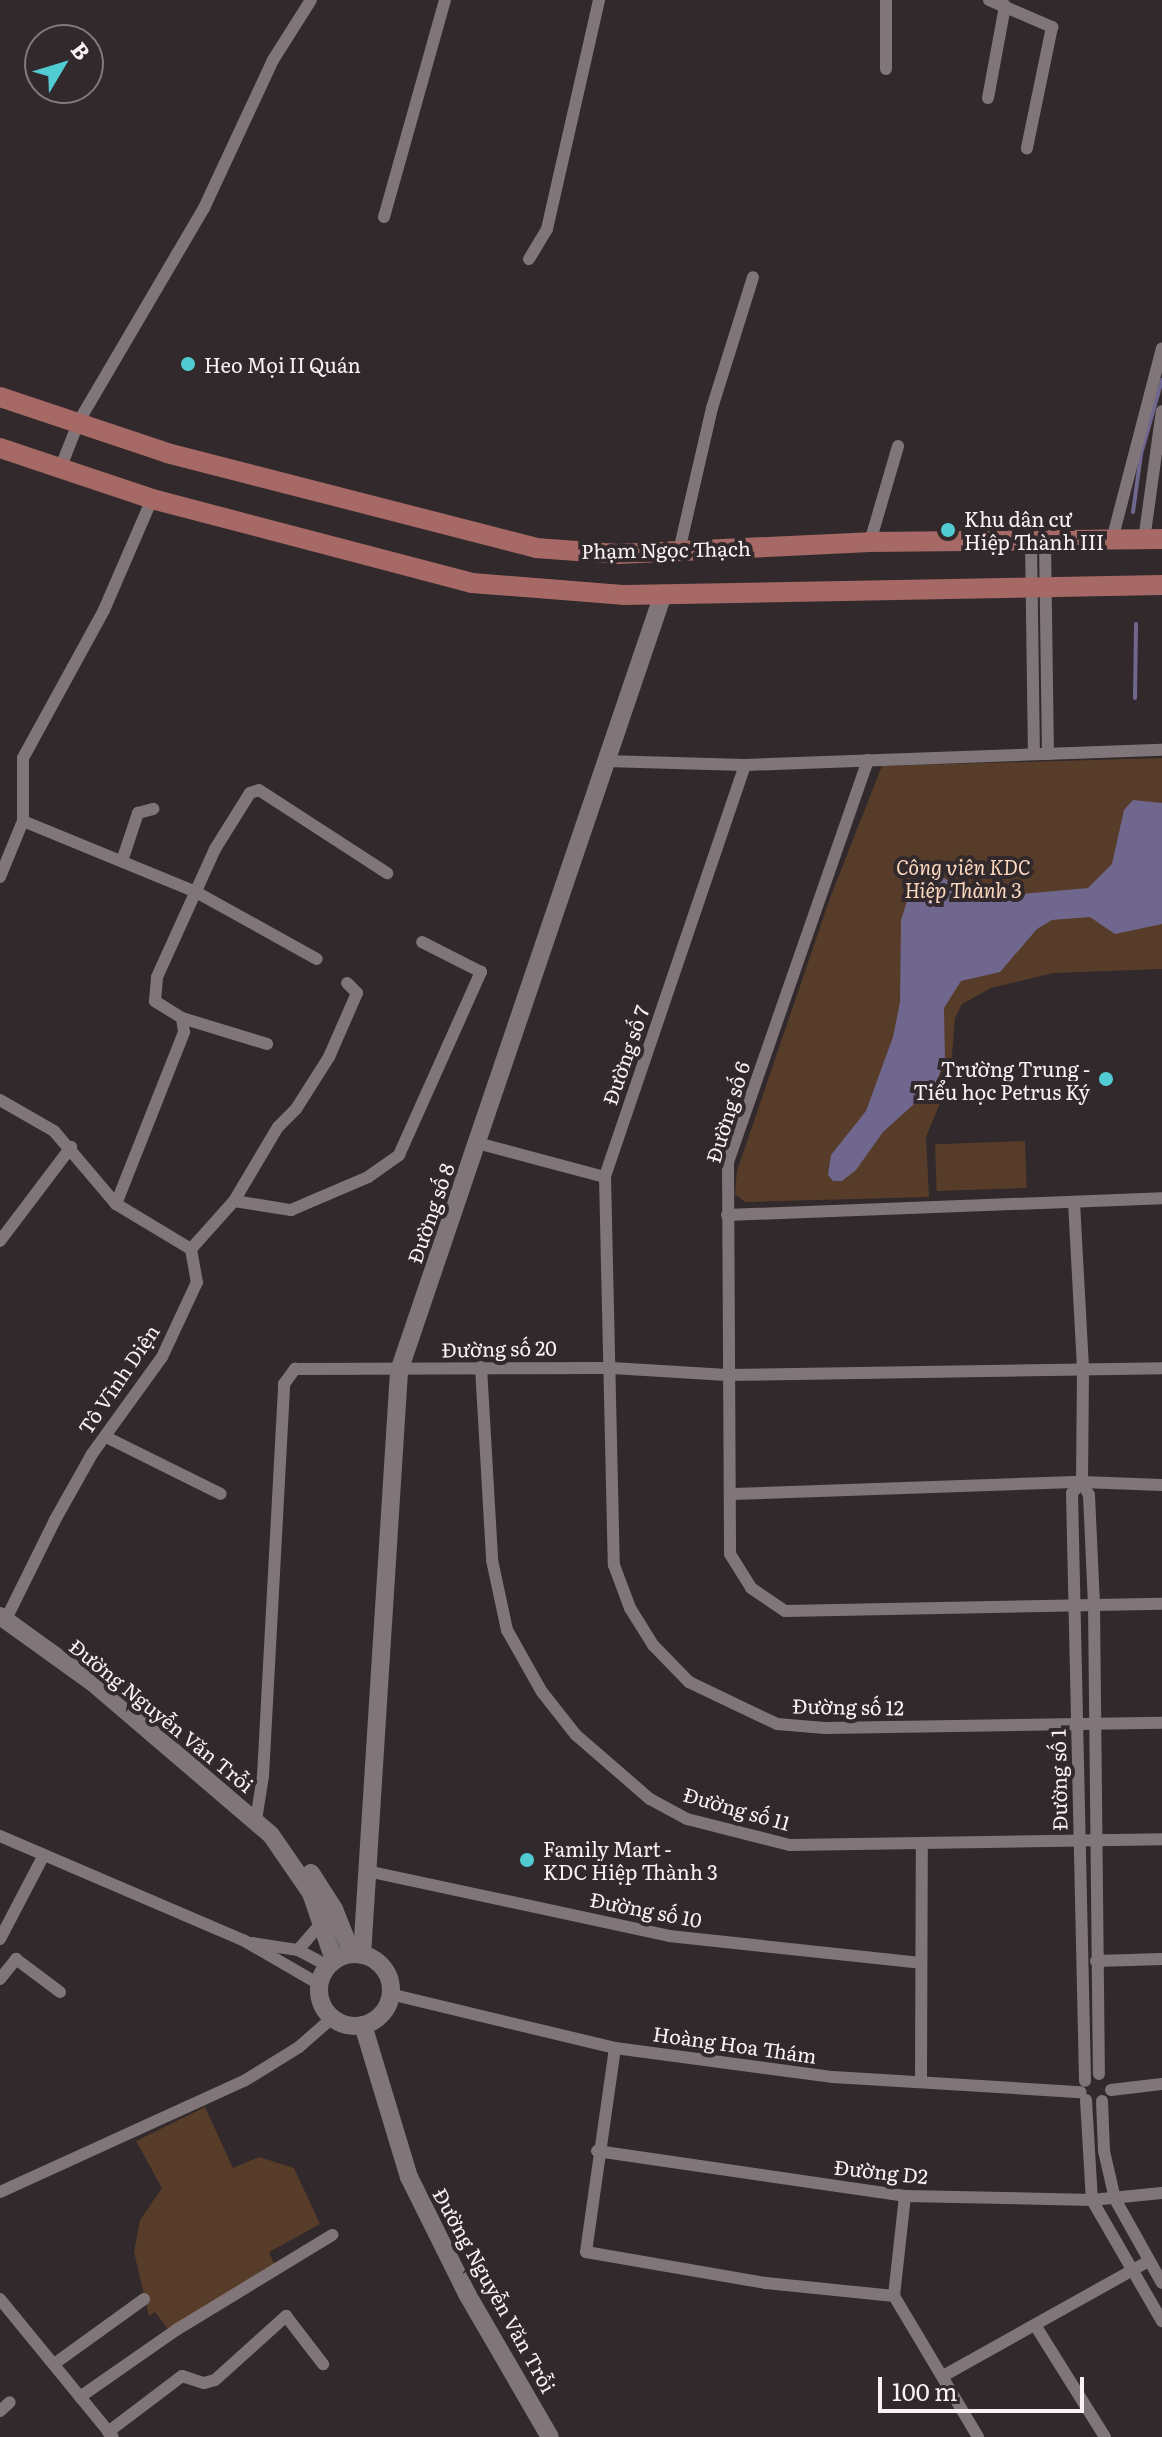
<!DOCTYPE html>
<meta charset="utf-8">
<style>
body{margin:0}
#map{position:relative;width:1162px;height:2437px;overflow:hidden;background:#31292b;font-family:Literata,serif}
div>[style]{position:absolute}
.green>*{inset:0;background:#573d29;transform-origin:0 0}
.water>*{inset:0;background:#6f678d}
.stream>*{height:4px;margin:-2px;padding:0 2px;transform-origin:2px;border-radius:2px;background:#6f678d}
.street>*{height:12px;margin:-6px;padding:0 6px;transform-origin:6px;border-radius:6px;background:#807679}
.secondary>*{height:18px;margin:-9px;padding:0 9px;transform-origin:9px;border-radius:9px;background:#807679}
.secondary>.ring{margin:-9px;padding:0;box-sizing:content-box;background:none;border:18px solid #807679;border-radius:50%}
.primary>*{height:20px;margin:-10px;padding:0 10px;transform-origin:10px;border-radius:10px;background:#a66965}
.dots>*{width:22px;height:22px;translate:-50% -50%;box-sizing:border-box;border:4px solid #31292b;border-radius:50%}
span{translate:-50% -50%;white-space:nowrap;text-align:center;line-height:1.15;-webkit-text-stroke:8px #31292b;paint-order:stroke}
.poi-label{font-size:20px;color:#f8f2f4}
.left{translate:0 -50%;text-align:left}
.right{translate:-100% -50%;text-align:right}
.street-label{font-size:20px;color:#f8f2f4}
.park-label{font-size:20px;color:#fdd9bf;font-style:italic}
.north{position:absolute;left:24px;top:24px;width:80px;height:80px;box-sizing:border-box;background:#31292b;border:2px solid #81797b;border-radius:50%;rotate:52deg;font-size:22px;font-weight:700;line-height:32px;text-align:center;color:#f8f2f4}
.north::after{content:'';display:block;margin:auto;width:28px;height:36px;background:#51ccd3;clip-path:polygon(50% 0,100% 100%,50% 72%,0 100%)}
.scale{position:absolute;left:878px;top:2377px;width:206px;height:36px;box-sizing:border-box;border:4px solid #f8f2f4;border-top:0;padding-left:10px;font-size:24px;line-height:28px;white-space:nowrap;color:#f8f2f4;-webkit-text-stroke:6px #31292b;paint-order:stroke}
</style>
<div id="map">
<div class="green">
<div style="clip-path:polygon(1162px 758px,1162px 969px,1053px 973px,991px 988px,962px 1004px,955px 1018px,950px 1079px,926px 1137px,929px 1197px,745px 1202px,735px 1194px,737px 1171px,830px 898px,882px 766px)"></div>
<div style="left:1025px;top:1141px;width:47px;height:90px;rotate:88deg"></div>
<div style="clip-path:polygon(205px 2107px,233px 2168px,259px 2157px,294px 2168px,320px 2224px,269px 2252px,275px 2266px,168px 2329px,155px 2312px,149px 2316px,134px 2252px,140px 2220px,162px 2188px,136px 2141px)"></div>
</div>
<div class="water">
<div style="clip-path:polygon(1133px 800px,1162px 803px,1162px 924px,1115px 934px,1090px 917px,1052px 920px,1037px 929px,1000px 972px,961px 981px,944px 1008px,945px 1060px,935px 1085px,883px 1132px,856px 1170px,842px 1181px,833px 1181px,828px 1175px,831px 1155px,866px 1111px,893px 1037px,900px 1002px,901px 920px,909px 895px,918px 884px,939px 875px,977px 898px,1088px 888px,1112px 864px,1124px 810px)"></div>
</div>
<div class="stream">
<div style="left:1133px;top:512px;width:59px;rotate:-82.1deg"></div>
<div style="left:1141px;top:454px;width:77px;rotate:-74.2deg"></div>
<div style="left:1135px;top:698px;width:74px;rotate:-89.2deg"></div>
</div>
<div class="street">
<div style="left:989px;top:0;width:69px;rotate:23.2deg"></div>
<div style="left:1052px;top:27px;width:124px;rotate:101.7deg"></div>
<div style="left:886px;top:69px;width:69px;rotate:-90deg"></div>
<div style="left:988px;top:98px;width:94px;rotate:-79.5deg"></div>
<div style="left:384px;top:217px;width:225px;rotate:-74.3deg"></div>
<div style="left:529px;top:259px;width:35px;rotate:-59deg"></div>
<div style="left:547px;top:229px;width:235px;rotate:-77.2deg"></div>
<div style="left:60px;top:469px;width:52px;rotate:-68.4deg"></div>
<div style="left:79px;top:421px;width:247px;rotate:-59.6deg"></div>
<div style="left:204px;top:208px;width:163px;rotate:-65deg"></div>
<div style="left:273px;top:60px;width:71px;rotate:-57.7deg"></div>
<div style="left:1112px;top:540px;width:198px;rotate:-75.4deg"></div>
<div style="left:1144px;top:540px;width:130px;rotate:-82.1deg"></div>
<div style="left:870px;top:542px;width:100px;rotate:-73.7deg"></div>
<div style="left:1031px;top:542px;width:212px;rotate:89.2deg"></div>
<div style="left:1045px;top:542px;width:212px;rotate:89.2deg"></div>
<div style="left:679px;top:551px;width:147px;rotate:-77deg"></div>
<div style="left:712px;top:408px;width:137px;rotate:-72.6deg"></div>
<div style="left:868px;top:760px;width:426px;rotate:109.2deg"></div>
<div style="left:728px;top:1162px;width:392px;rotate:89.7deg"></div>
<div style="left:730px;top:1554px;width:40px;rotate:58deg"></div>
<div style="left:751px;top:1588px;width:41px;rotate:34.1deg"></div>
<div style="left:785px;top:1611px;width:377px;rotate:-1.1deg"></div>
<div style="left:605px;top:761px;width:140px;rotate:1.6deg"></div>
<div style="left:745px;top:765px;width:417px;rotate:-2.1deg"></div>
<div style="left:745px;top:765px;width:435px;rotate:108.8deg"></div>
<div style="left:605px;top:1177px;width:388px;rotate:88.7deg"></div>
<div style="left:614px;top:1565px;width:46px;rotate:69.6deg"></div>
<div style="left:630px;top:1608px;width:44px;rotate:58.1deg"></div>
<div style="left:653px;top:1645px;width:52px;rotate:45.8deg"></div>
<div style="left:689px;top:1682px;width:98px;rotate:25.5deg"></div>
<div style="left:777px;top:1724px;width:48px;rotate:4.8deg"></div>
<div style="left:825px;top:1728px;width:337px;rotate:-0.9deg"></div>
<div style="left:23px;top:821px;width:187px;rotate:22.3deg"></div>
<div style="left:196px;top:892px;width:138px;rotate:29deg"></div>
<div style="left:122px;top:861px;width:51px;rotate:-71.6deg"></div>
<div style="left:138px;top:813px;width:16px;rotate:-15deg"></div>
<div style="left:0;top:877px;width:61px;rotate:-67.7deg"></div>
<div style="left:23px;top:821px;width:63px;rotate:-90deg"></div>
<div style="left:23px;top:758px;width:169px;rotate:-61.3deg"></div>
<div style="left:104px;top:610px;width:121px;rotate:-66.6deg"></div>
<div style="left:182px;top:1018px;width:89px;rotate:17deg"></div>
<div style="left:0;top:1100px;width:62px;rotate:29.9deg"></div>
<div style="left:54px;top:1131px;width:96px;rotate:49.7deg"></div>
<div style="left:116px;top:1204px;width:87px;rotate:31deg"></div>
<div style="left:191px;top:1249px;width:34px;rotate:80deg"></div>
<div style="left:197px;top:1282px;width:83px;rotate:115deg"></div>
<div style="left:162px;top:1357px;width:120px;rotate:125.8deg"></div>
<div style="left:92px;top:1454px;width:76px;rotate:119.3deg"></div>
<div style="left:55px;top:1520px;width:110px;rotate:116.3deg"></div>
<div style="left:477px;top:1143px;width:132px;rotate:14.9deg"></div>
<div style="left:234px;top:1201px;width:86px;rotate:-59.3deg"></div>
<div style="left:278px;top:1127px;width:25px;rotate:-45deg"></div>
<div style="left:296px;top:1109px;width:62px;rotate:-57.6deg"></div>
<div style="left:329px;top:1057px;width:70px;rotate:-66.4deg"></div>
<div style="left:357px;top:993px;width:14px;rotate:-135deg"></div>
<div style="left:1074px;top:1202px;width:167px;rotate:86.9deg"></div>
<div style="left:1083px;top:1369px;width:113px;rotate:90.5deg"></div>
<div style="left:1082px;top:1482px;width:15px;rotate:62deg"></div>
<div style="left:1089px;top:1495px;width:110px;rotate:87.4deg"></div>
<div style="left:1094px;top:1605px;width:469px;rotate:89.4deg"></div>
<div style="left:116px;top:1204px;width:185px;rotate:-68.4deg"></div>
<div style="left:184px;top:1032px;width:14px;rotate:-98deg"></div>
<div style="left:182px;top:1018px;width:32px;rotate:-148deg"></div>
<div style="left:155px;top:1001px;width:24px;rotate:-85deg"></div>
<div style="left:157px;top:977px;width:141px;rotate:-65.6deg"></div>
<div style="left:215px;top:849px;width:66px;rotate:-58deg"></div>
<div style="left:250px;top:793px;width:9px;rotate:-18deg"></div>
<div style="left:259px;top:790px;width:153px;rotate:33deg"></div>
<div style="left:727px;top:1215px;width:435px;rotate:-2.2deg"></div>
<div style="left:0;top:1241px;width:118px;rotate:-52.9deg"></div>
<div style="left:191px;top:1249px;width:64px;rotate:-48.1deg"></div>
<div style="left:234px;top:1201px;width:58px;rotate:9deg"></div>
<div style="left:291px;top:1210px;width:84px;rotate:-23.2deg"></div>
<div style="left:368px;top:1177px;width:38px;rotate:-35deg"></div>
<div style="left:399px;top:1155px;width:201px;rotate:-65.9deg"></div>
<div style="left:481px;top:972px;width:66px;rotate:-153deg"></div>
<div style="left:481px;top:1367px;width:193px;rotate:86.7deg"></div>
<div style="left:492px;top:1560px;width:72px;rotate:77.9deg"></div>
<div style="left:507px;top:1630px;width:71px;rotate:60.6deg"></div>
<div style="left:542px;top:1692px;width:55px;rotate:51.7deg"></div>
<div style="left:576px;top:1735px;width:98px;rotate:40.9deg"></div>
<div style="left:650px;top:1799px;width:42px;rotate:28.4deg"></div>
<div style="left:687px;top:1819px;width:106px;rotate:14.2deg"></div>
<div style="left:790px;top:1845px;width:372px;rotate:-0.9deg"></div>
<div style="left:106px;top:1437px;width:128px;rotate:26.4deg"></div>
<div style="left:1082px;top:1482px;width:15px;rotate:132deg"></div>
<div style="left:1072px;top:1493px;width:588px;rotate:88.73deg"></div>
<div style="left:732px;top:1494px;width:350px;rotate:-2deg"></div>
<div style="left:1082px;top:1482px;width:80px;rotate:2.1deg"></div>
<div style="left:256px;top:1820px;width:45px;rotate:-81deg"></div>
<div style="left:263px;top:1776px;width:393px;rotate:-86.9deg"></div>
<div style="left:284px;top:1384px;width:19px;rotate:-54deg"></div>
<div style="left:295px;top:1369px;width:317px;rotate:-0.2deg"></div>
<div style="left:612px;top:1368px;width:115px;rotate:3.5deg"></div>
<div style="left:727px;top:1375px;width:435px;rotate:-0.9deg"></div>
<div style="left:0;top:1836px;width:264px;rotate:23.2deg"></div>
<div style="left:243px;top:1940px;width:88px;rotate:30.1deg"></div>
<div style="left:367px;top:1871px;width:309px;rotate:12.1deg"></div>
<div style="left:669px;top:1936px;width:253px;rotate:6.1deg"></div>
<div style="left:0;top:1939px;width:95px;rotate:-62.4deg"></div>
<div style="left:252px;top:1943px;width:47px;rotate:8.7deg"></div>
<div style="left:298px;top:1950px;width:34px;rotate:28deg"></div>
<div style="left:298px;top:1950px;width:37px;rotate:-49deg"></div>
<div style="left:1096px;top:1961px;width:66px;rotate:-1.7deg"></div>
<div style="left:0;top:1979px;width:26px;rotate:-51deg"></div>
<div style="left:16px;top:1959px;width:55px;rotate:36.9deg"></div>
<div style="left:390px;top:1994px;width:231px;rotate:13.5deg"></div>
<div style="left:615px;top:2048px;width:220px;rotate:7.6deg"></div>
<div style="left:833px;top:2077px;width:248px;rotate:3.5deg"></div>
<div style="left:615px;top:2048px;width:206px;rotate:98.1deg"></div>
<div style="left:586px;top:2252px;width:183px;rotate:9.8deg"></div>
<div style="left:766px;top:2283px;width:129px;rotate:5.8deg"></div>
<div style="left:921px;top:2082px;width:236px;rotate:-89.8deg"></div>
<div style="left:1111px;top:2090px;width:51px;rotate:-6.7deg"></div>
<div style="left:1086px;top:2100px;width:100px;rotate:86.6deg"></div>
<div style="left:1092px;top:2200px;width:140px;rotate:60deg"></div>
<div style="left:1102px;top:2101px;width:50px;rotate:87.7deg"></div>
<div style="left:1104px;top:2151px;width:49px;rotate:77.1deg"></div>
<div style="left:1115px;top:2199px;width:96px;rotate:60.8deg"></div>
<div style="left:597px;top:2151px;width:311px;rotate:8.3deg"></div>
<div style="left:905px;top:2196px;width:187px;rotate:1.2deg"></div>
<div style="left:1092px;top:2200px;width:70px;rotate:-5.7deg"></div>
<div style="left:0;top:2192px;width:268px;rotate:-24.5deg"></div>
<div style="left:244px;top:2081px;width:65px;rotate:-31.7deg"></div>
<div style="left:299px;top:2047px;width:44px;rotate:-41.3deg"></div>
<div style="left:905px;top:2196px;width:101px;rotate:96.3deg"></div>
<div style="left:894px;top:2296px;width:164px;rotate:59.2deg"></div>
<div style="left:0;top:2299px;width:178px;rotate:50.7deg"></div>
<div style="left:1035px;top:2325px;width:132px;rotate:58deg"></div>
<div style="left:54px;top:2364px;width:111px;rotate:-35.8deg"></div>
<div style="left:943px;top:2376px;width:236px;rotate:-29.2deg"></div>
<div style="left:80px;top:2397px;width:117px;rotate:-34.9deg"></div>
<div style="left:176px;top:2330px;width:183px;rotate:-31.3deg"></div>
<div style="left:0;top:2411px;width:13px;rotate:-42deg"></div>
<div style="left:108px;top:2432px;width:93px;rotate:-37.1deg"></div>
<div style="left:182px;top:2376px;width:23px;rotate:18deg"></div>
<div style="left:204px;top:2383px;width:11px;rotate:-15deg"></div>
<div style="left:215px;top:2380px;width:96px;rotate:-42deg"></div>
<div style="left:286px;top:2316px;width:61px;rotate:52.4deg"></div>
</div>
<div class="secondary">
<div style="left:0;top:1616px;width:113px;rotate:35.7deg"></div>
<div style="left:92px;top:1682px;width:235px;rotate:40.5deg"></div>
<div style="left:271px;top:1835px;width:70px;rotate:55.4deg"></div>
<div style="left:311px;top:1893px;width:71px;rotate:71.1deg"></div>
<div style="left:311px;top:1873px;width:43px;rotate:57.4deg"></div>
<div style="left:334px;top:1909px;width:48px;rotate:68.2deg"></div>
<div class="ring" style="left:319px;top:1954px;width:54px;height:54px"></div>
<div style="left:362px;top:1955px;width:585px;rotate:-86.37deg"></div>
<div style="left:399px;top:1371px;width:821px;rotate:-71.23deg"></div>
<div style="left:363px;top:2025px;width:159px;rotate:73.2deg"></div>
<div style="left:409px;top:2177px;width:131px;rotate:63.6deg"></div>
<div style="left:467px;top:2294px;width:165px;rotate:59.9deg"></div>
</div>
<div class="primary">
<div style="left:0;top:397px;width:176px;rotate:18.5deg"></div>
<div style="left:167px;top:453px;width:381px;rotate:14.4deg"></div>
<div style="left:536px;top:548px;width:82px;rotate:4.2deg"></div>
<div style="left:618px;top:554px;width:252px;rotate:-2.7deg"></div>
<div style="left:870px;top:542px;width:292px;rotate:-0.6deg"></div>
<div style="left:0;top:448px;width:160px;rotate:18.5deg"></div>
<div style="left:152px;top:499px;width:331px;rotate:14.7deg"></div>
<div style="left:472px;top:583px;width:151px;rotate:4.5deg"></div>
<div style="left:623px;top:595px;width:539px;rotate:-1.06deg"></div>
</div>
<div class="dots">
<div style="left:188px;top:364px;background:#51ccd3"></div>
<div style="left:948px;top:530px;background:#51ccd3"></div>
<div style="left:1106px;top:1079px;background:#51ccd3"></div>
<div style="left:527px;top:1860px;background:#51ccd3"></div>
</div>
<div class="poi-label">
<span class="left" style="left:204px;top:364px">Heo Mọi II Quán</span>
<span class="left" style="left:964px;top:530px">Khu dân cư<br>Hiệp Thành III</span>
<span class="right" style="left:1090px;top:1080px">Trường Trung -<br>Tiểu học Petrus Ký</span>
<span class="left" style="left:543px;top:1860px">Family Mart -<br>KDC Hiệp Thành 3</span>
</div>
<div class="street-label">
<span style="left:666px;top:549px;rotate:-1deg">Phạm Ngọc Thạch</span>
<span style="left:625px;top:1055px;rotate:-71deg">Đường số 7</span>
<span style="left:727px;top:1112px;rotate:-73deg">Đường số 6</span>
<span style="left:430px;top:1213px;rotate:-71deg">Đường số 8</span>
<span style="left:499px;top:1348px;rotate:-1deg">Đường số 20</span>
<span style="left:118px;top:1379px;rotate:-56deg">Tô Vĩnh Diện</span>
<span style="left:848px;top:1706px;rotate:1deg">Đường số 12</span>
<span style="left:162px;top:1715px;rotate:39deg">Đường Nguyễn Văn Trỗi</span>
<span style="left:1058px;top:1780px;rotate:-91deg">Đường số 1</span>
<span style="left:737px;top:1808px;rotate:16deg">Đường số 11</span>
<span style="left:646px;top:1909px;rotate:11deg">Đường số 10</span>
<span style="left:735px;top:2044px;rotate:8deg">Hoàng Hoa Thám</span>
<span style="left:881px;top:2171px;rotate:6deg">Đường D2</span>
<span style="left:495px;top:2290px;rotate:61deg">Đường Nguyễn Văn Trỗi</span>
</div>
<div class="park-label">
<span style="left:963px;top:878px">Công viên KDC<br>Hiệp Thành 3</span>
</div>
<div class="north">B</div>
<div class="scale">100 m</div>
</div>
